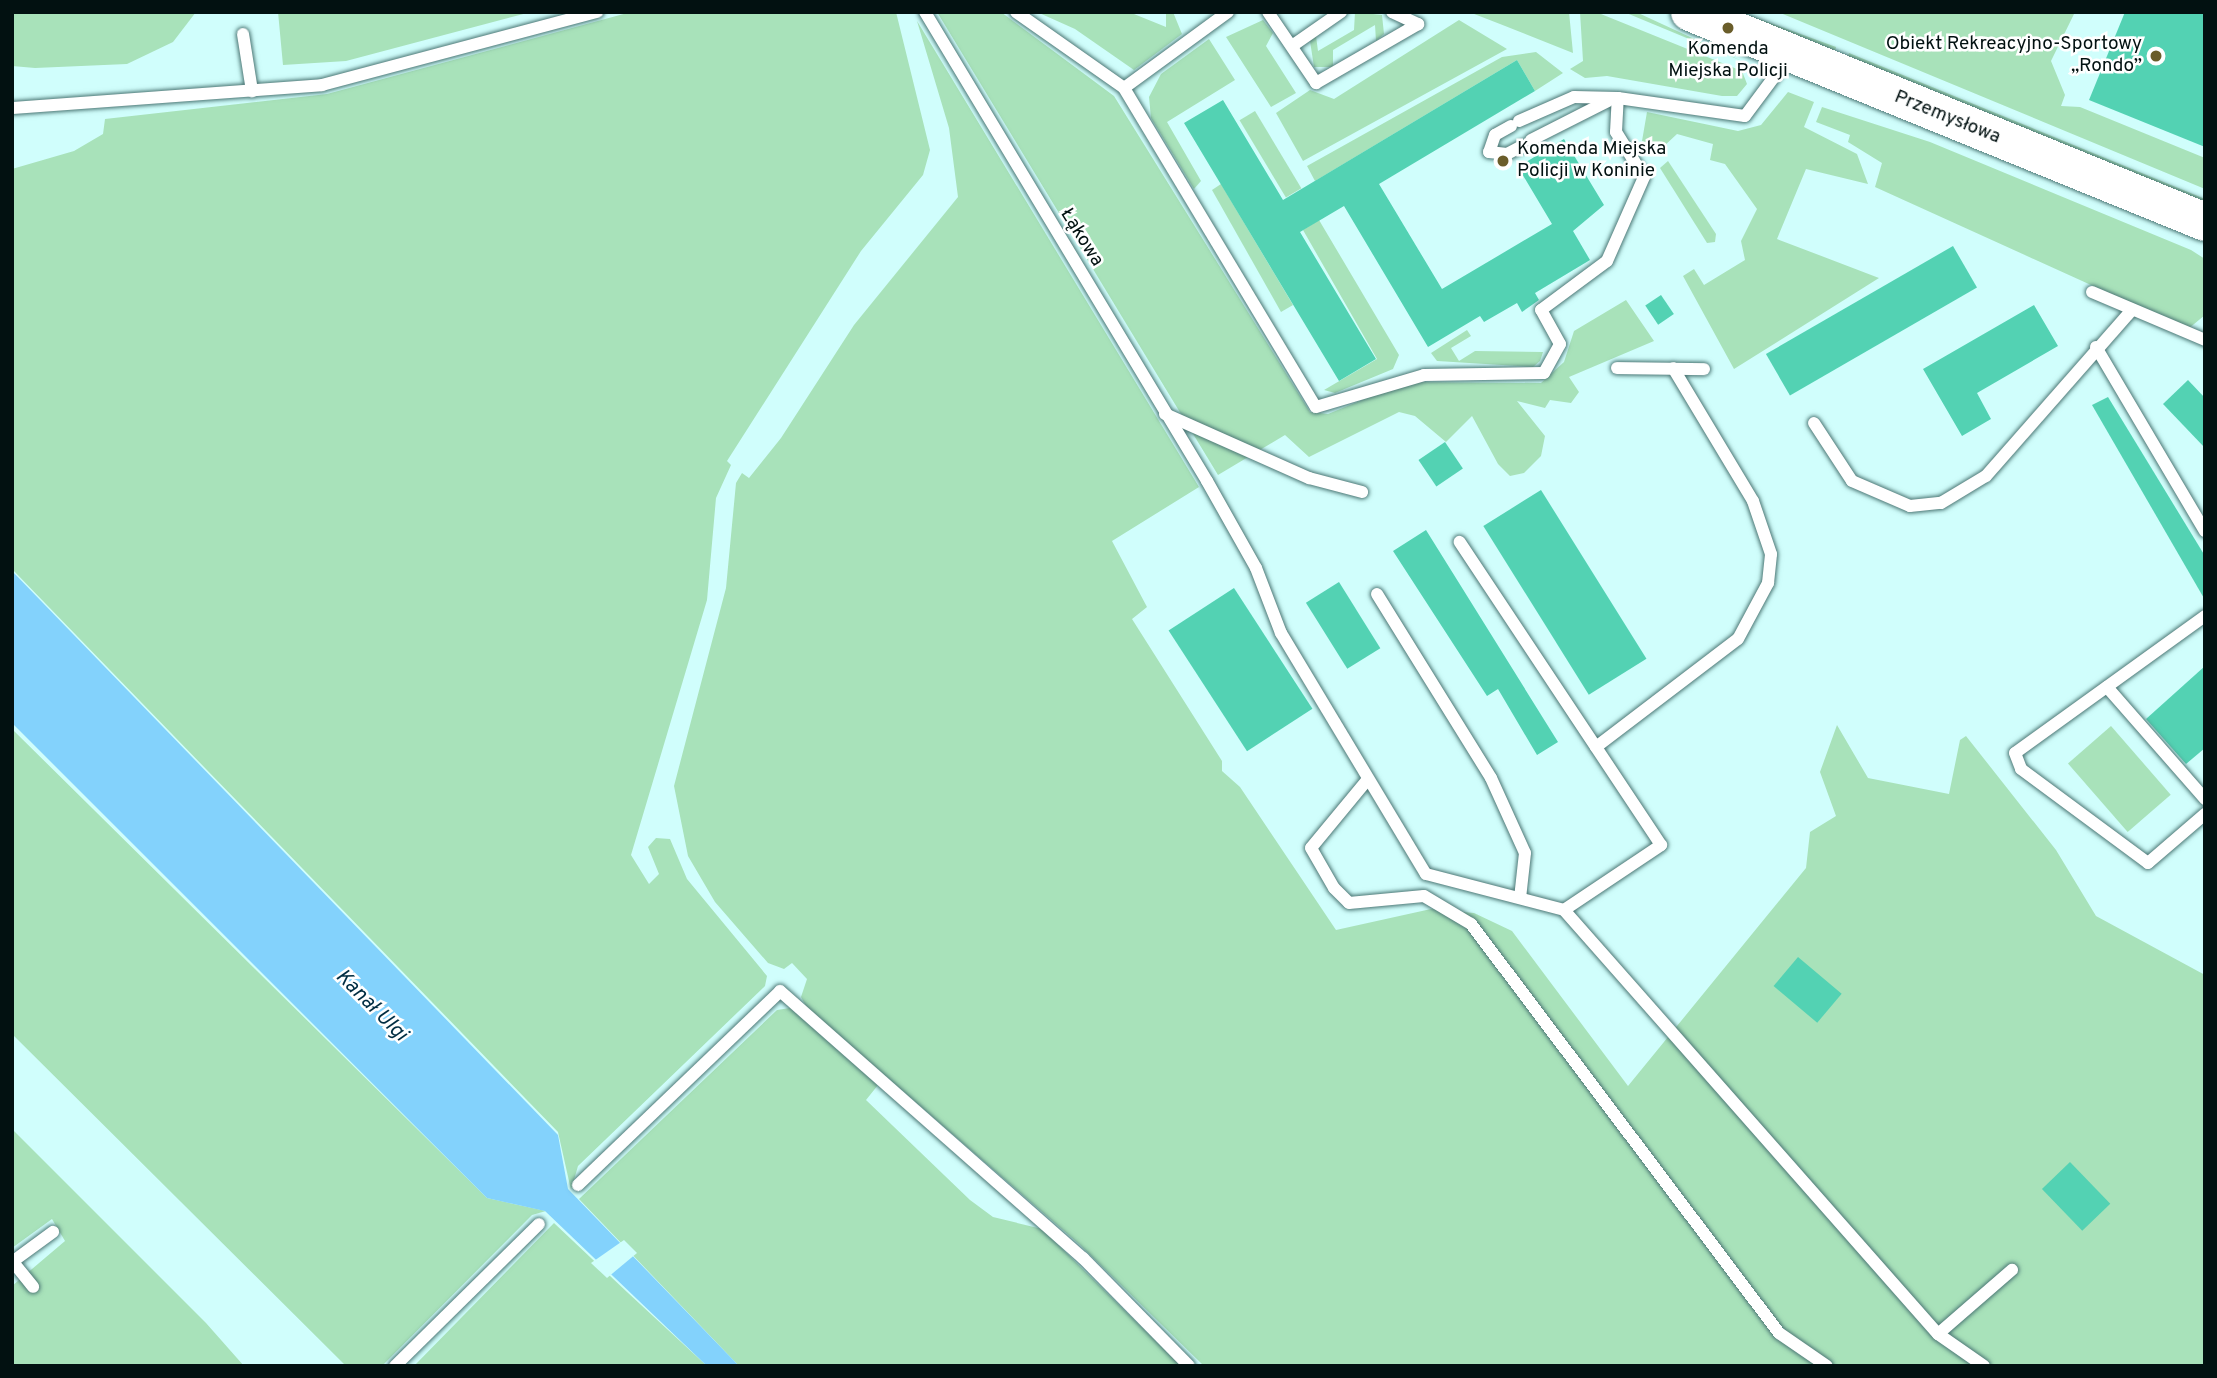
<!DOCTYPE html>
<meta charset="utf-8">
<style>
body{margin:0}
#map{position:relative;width:2217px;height:1378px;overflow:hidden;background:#d0fefc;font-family:Overpass,sans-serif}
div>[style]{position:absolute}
.green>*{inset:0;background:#a8e2ba;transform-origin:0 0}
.water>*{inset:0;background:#83d2fc}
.pier>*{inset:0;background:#d0fefc}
.building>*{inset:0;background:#53d2b3;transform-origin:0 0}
.roads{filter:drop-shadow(0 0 2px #4c7775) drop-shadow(0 0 2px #4c7775)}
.service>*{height:12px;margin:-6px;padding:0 6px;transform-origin:6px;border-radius:6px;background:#fff}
.primary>*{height:38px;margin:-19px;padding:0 19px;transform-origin:19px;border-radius:19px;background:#fff}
.dots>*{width:19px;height:19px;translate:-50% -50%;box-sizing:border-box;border:4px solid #fff;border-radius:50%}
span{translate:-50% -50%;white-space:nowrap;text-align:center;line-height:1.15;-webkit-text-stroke:5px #fff;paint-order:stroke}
.poi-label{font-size:19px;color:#021111}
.right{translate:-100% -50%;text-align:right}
.left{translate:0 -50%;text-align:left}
.street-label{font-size:19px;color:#021111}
.water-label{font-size:21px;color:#002d42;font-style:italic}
.frame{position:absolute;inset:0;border:14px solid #021111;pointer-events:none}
</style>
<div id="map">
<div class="green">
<div style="clip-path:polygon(12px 12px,196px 12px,173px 42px,127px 64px,35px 68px,12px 66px)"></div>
<div style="clip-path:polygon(278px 12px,531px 12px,346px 61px,283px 65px)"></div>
<div style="clip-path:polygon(631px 12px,896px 12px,930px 150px,923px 175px,861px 251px,727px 461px,731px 465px,716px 498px,707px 600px,631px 855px,649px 884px,659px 874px,648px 847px,656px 838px,670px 839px,687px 879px,767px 976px,765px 986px,578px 1166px,571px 1190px,558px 1132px,12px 569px,12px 169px,74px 151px,103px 134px,105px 119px,327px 94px)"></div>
<div style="clip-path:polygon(937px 12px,1001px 12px,1114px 96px,1310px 412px,1328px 414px,1406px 382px,1541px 383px,1564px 362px,1574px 331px,1626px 300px,1654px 341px,1569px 377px,1579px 392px,1571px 403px,1550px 400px,1545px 408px,1517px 401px,1545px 436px,1541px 456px,1524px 473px,1510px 476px,1498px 464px,1472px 416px,1446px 442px,1415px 416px,1399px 412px,1309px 457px,1285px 435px,1218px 475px)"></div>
<div style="clip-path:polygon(1037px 12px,1129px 12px,1166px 27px,1166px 12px,1173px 12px,1182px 34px,1134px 70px,1075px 29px)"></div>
<div style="clip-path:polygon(1355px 12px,1382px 15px,1384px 34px,1376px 41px,1375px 25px,1333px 50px,1333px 67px,1314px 67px,1310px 41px,1316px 36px,1318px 51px,1354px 30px)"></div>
<div style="clip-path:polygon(1469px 12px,1569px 12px,1573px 53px,1500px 24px)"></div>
<div style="clip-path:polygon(1580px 12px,1596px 12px,1742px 71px,1747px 84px,1737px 96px,1722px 96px,1607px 76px,1585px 78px,1570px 69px,1583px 61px)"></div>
<div style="clip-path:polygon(1624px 12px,1636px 12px,1742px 61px)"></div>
<div style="clip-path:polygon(1740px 12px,1836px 47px,1835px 51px)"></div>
<div style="clip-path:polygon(1778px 12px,2075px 12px,2051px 61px,2065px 95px,2061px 106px,2080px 107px,2205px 158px,2205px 189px)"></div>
<div style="clip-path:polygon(1263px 20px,1273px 33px,1266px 46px,1296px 93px,1271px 107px,1226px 37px)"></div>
<div style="clip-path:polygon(1459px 20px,1507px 49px,1303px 161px,1276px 113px,1310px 90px,1334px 99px)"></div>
<div style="clip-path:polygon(917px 21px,1199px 487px,1112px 541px,1147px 607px,1132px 619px,1222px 761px,1222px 771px,1240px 787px,1336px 930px,1431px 909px,1474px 913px,1512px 931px,1628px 1086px,1806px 868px,1810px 832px,1836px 816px,1820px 772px,1837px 725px,1868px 778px,1949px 794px,1960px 740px,1966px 736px,2056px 850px,2096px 916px,2205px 975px,2205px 1366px,1204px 1366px,1079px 1244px,807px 1008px,801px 997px,807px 979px,792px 963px,784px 969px,768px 963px,715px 902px,688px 856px,674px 786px,726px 588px,736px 483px,742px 473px,749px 478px,781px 438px,854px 325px,958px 197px,949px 128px)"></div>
<div style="clip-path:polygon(1209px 39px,1235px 80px,1167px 122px,1201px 181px,1194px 189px,1151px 118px,1149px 97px,1161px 74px)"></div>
<div style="clip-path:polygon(1536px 52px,1563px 73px,1535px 91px,1517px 60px,1315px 181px,1307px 166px,1502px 57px)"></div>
<div style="clip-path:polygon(1849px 53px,2205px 199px,2205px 203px,1847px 58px)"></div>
<div style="clip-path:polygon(1788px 92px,1814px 102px,1804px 127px,1857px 154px,1868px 184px,1806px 169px,1777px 239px,1879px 278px,1734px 369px,1683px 276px,1694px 269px,1704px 285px,1745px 260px,1741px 241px,1757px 209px,1725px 164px,1710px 160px,1713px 144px,1677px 134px,1663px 147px,1642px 141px,1647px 112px,1738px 131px,1761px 125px)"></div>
<div style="clip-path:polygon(1822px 107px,1930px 142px,2191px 250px,2205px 259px,2205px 315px,2188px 329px,1875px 187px,1882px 163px,1848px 142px,1850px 135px,1816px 122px)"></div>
<div style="left:1255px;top:111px;width:90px;height:18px;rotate:59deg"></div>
<div style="clip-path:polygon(1668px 161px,1716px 234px,1715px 242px,1707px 243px,1660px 168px)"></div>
<div style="clip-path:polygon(1221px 184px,1293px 305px,1281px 312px,1212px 190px)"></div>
<div style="clip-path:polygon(1319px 220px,1399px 355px,1393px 369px,1335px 393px,1324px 390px,1377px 359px,1303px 230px)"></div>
<div style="clip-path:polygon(1467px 330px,1471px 336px,1451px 348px,1459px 361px,1475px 351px,1543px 352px,1540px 361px,1533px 367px,1437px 361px,1431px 353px)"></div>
<div style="left:2111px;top:726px;width:91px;height:57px;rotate:49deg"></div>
<div style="clip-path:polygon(12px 729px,487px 1198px,546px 1211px,532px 1215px,382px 1366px,346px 1366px,12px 1034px)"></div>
<div style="clip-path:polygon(790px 1008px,878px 1085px,866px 1100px,970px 1200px,993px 1217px,1042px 1229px,1181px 1366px,739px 1366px,579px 1199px,777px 1010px)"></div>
<div style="clip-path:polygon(12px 1129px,206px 1323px,244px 1366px,12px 1366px,12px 1286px,65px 1241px,52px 1219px,12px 1248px)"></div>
<div style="clip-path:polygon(554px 1223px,627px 1292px,707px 1366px,414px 1366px)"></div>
</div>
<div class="water">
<div style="clip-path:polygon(12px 571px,558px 1135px,568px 1189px,739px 1366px,707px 1366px,545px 1211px,487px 1198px,12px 723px)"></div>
</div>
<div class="pier">
<div style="clip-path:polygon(624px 1240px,637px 1253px,607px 1278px,591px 1263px)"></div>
</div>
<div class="building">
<div style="clip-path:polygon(2125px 12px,2205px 12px,2205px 147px,2089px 100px)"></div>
<div style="clip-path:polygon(1517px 60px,1535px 91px,1379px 184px,1442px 289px,1552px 224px,1518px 167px,1564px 139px,1604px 205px,1573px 231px,1590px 260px,1535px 293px,1539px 300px,1522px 312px,1517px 303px,1484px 322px,1480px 316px,1428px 347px,1344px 206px,1300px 232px,1376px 359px,1339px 381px,1184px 123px,1223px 100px,1283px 200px)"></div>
<div style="left:1953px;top:246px;width:48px;height:216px;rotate:60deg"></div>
<div style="left:1661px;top:295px;width:23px;height:19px;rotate:56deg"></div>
<div style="clip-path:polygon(2034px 305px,2058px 346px,1977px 393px,1991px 419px,1962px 436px,1923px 369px)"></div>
<div style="clip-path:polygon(2188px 380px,2205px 398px,2205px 448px,2163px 404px)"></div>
<div style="clip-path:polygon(2108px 397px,2205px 556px,2205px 600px,2092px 405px)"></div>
<div style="left:1445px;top:442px;width:32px;height:32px;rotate:56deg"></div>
<div style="left:1541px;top:490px;width:199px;height:68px;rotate:58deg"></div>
<div style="clip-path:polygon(1426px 530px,1558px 742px,1537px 755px,1498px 689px,1487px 696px,1393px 551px)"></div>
<div style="left:1339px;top:582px;width:78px;height:39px;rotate:58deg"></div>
<div style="left:1234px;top:588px;width:144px;height:78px;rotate:57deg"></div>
<div style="clip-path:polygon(2205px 666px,2205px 748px,2186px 764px,2146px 719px)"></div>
<div style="left:1798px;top:957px;width:57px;height:38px;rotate:40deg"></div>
<div style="left:2070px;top:1162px;width:58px;height:39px;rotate:46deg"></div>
</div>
<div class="roads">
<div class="service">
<div style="left:925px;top:12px;width:547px;rotate:58.98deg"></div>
<div style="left:1207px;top:481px;width:100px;rotate:60.6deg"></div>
<div style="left:1256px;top:568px;width:70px;rotate:69deg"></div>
<div style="left:1281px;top:633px;width:281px;rotate:59deg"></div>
<div style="left:1426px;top:874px;width:143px;rotate:14.6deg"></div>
<div style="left:1564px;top:910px;width:117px;rotate:-33.8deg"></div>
<div style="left:1661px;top:845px;width:364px;rotate:-123.6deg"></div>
<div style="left:1016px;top:12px;width:132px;rotate:35.1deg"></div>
<div style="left:1124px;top:88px;width:129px;rotate:-36.2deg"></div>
<div style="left:1268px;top:12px;width:86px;rotate:55.9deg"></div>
<div style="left:1316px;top:83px;width:118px;rotate:-30deg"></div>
<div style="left:1392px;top:12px;width:29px;rotate:25deg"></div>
<div style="left:243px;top:34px;width:58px;rotate:81deg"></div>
<div style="left:1292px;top:46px;width:60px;rotate:-34.8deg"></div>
<div style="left:1124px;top:88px;width:372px;rotate:59deg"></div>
<div style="left:1316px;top:407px;width:113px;rotate:-16.5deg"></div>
<div style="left:1424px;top:375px;width:120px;rotate:-1deg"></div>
<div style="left:1544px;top:373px;width:33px;rotate:-61deg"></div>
<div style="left:1560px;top:344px;width:39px;rotate:-119deg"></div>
<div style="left:1541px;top:310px;width:82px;rotate:-36.6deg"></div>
<div style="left:1607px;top:261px;width:92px;rotate:-66.2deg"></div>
<div style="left:1644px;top:177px;width:53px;rotate:-121.9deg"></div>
<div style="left:1616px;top:132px;width:34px;rotate:-87deg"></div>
<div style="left:1618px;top:98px;width:128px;rotate:8.1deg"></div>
<div style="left:1745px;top:116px;width:74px;rotate:-53.3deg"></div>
<div style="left:12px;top:108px;width:311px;rotate:-4.2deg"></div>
<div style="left:322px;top:85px;width:285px;rotate:-14.9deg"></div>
<div style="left:1519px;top:121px;width:60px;rotate:-23.6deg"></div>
<div style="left:1574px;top:97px;width:44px;rotate:1.3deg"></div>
<div style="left:1511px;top:126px;width:18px;rotate:151deg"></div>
<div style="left:1495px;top:135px;width:18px;rotate:109deg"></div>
<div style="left:1489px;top:152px;width:18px;rotate:6deg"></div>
<div style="left:1507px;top:154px;width:17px;rotate:-28deg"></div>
<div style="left:1531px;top:140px;width:86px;rotate:-26.9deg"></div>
<div style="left:2092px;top:292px;width:123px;rotate:23deg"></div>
<div style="left:2096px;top:347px;width:214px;rotate:59.4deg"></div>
<div style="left:1617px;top:368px;width:87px;rotate:0.7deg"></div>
<div style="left:1165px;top:414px;width:158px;rotate:24deg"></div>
<div style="left:1309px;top:478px;width:55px;rotate:14.8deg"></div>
<div style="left:1814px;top:423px;width:69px;rotate:56.8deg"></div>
<div style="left:1852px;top:481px;width:63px;rotate:23.3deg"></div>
<div style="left:1910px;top:506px;width:31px;rotate:-6deg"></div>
<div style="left:1941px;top:503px;width:52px;rotate:-31deg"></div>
<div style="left:1986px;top:476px;width:221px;rotate:-48.7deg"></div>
<div style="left:1377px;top:594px;width:216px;rotate:58.2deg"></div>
<div style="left:1491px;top:778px;width:82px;rotate:65.6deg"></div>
<div style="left:1525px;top:853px;width:45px;rotate:96.3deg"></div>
<div style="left:2205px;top:616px;width:234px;rotate:144.2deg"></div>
<div style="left:2015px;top:753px;width:17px;rotate:69deg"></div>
<div style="left:2021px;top:769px;width:158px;rotate:36.5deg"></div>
<div style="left:2148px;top:863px;width:75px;rotate:-40.7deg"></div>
<div style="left:2107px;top:687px;width:149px;rotate:48.8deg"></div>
<div style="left:1596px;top:747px;width:178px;rotate:-37.3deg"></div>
<div style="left:1738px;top:639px;width:64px;rotate:-61.8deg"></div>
<div style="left:1768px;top:583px;width:29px;rotate:-84deg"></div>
<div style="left:1771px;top:554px;width:56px;rotate:-108.8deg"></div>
<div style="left:1753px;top:501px;width:155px;rotate:-121deg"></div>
<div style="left:1368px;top:779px;width:89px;rotate:129.6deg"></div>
<div style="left:1311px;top:848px;width:46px;rotate:60.1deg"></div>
<div style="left:1334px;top:888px;width:21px;rotate:45deg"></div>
<div style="left:1349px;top:903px;width:75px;rotate:-5.3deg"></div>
<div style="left:1424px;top:896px;width:55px;rotate:30.8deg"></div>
<div style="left:1471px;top:924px;width:512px;rotate:53.02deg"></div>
<div style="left:1779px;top:1333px;width:58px;rotate:34.5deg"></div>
<div style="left:1564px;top:910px;width:565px;rotate:48.59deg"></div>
<div style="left:1938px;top:1334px;width:56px;rotate:34.8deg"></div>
<div style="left:578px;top:1185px;width:280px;rotate:-43.8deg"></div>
<div style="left:780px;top:991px;width:404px;rotate:41.4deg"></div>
<div style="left:1083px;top:1258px;width:151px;rotate:45.5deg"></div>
<div style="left:12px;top:1262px;width:51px;rotate:-36.2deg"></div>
<div style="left:13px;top:1262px;width:32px;rotate:51deg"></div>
<div style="left:1938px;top:1334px;width:98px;rotate:-40.9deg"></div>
<div style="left:395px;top:1366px;width:202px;rotate:-44.6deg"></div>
</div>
<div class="primary">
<div style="left:1690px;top:12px;width:556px;rotate:22.18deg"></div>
</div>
</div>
<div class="dots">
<div style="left:1728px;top:28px;background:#6a5d2a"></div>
<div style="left:2156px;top:56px;background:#6a5d2a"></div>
<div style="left:1503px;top:161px;background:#6a5d2a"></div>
</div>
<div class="poi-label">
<span class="right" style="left:2142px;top:56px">Obiekt Rekreacyjno-Sportowy<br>„Rondo”</span>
<span style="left:1728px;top:61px">Komenda<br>Miejska Policji</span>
<span class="left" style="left:1517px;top:161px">Komenda Miejska<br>Policji w Koninie</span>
</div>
<div class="street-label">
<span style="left:1947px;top:118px;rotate:22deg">Przemysłowa</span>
<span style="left:1081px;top:238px;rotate:58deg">Łąkowa</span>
</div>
<div class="water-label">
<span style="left:371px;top:1006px;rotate:45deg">Kanał Ulgi</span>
</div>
<div class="frame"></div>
</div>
